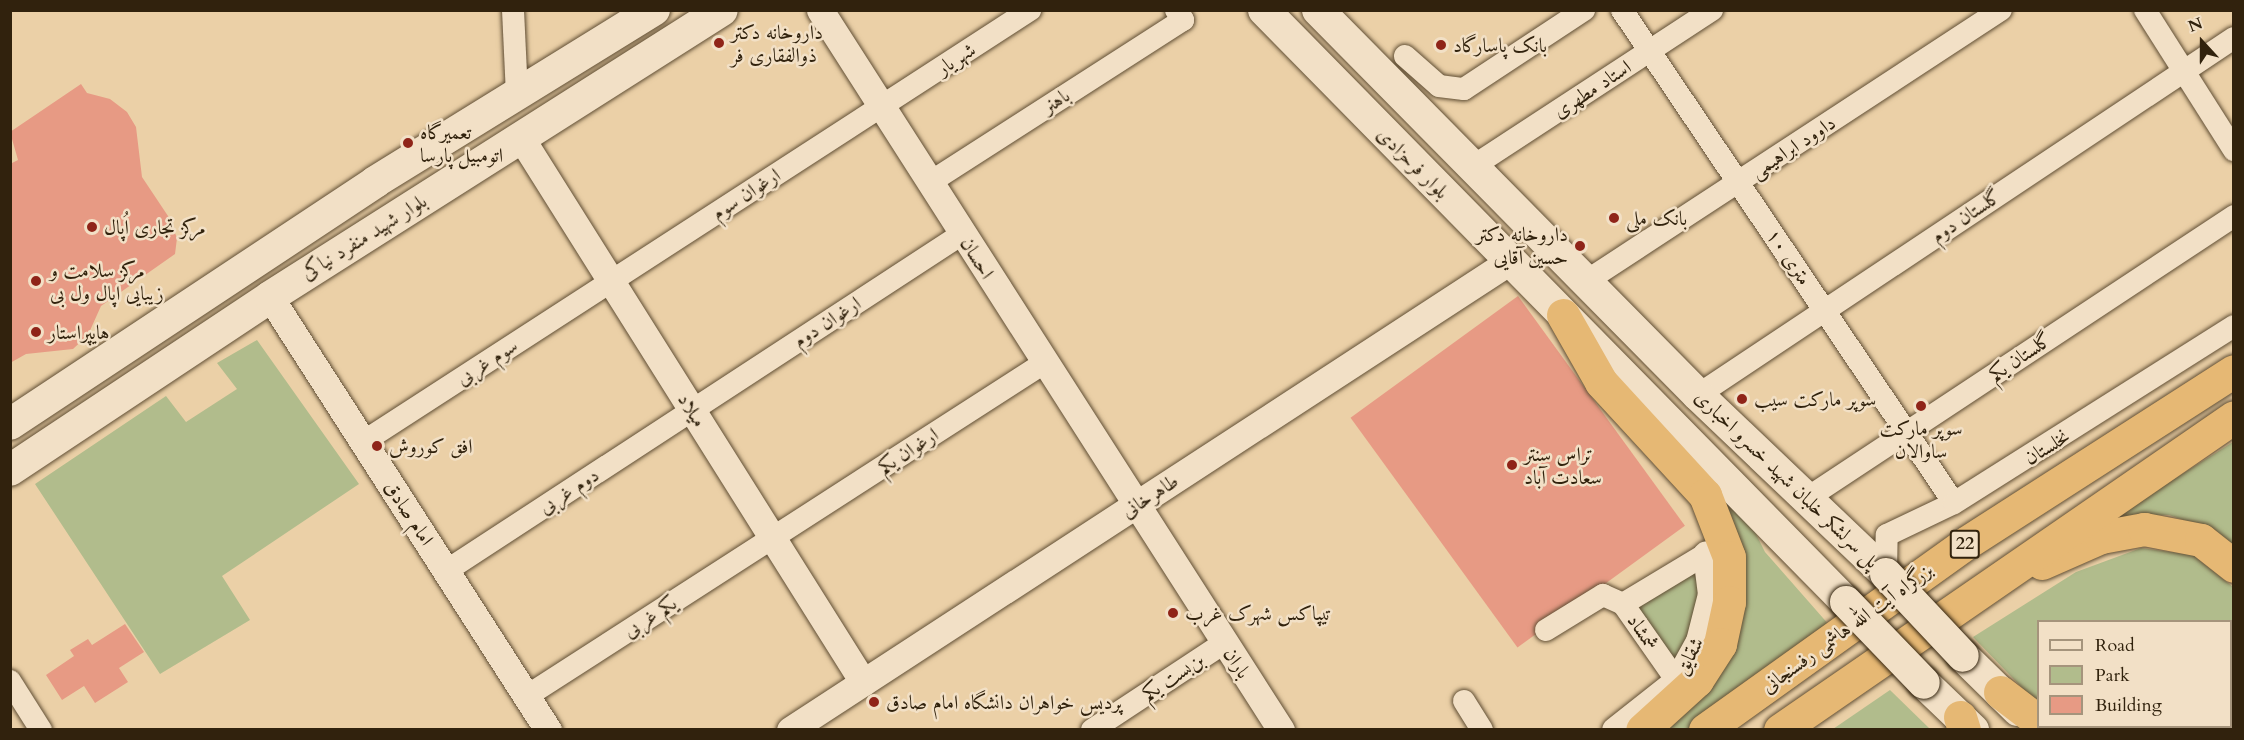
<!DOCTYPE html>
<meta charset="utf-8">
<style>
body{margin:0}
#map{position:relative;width:2244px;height:740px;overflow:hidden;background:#ebd0a7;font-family:Cardo,Amiri,serif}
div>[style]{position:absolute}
.green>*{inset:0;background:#b1bc8c}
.building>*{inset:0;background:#e79a84;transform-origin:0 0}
.roads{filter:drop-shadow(0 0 2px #604e34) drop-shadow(0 0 2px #604e34)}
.minor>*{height:22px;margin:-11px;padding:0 11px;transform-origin:11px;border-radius:11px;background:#f2e0c6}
.tertiary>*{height:27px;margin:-13.5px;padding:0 13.5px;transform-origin:13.5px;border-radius:13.5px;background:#f2e0c6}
.secondary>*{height:32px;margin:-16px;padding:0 16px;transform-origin:16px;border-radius:16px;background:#f2e0c6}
.trunk>*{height:33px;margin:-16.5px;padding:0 16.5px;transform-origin:16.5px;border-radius:16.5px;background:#e6b874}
.bridges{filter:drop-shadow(0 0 2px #31220d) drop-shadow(0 0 2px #31220d)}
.secondary-bridge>*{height:32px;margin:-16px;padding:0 16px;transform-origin:16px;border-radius:16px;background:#f2e0c6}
.dots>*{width:16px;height:16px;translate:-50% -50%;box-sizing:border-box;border:3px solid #f2e0c6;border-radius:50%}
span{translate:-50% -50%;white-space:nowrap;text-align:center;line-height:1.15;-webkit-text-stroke:5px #f2e0c6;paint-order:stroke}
.shield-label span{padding:2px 4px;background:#f2e0c6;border:2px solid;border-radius:4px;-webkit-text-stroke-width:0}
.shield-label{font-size:18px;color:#31220d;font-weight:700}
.poi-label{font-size:20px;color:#31220d}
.left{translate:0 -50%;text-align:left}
.right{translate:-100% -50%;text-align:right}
.street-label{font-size:20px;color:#31220d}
.frame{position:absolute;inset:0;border:12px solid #31220d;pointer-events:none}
.legend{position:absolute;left:2037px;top:620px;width:195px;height:108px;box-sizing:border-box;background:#f2e0c6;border:2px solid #a5947c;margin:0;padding:8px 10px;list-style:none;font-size:18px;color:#31220d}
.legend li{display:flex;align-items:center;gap:12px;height:30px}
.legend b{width:30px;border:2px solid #a5947c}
.north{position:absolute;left:2172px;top:12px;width:60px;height:60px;-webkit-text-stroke:4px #f2e0c6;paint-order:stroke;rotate:339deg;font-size:16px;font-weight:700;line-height:24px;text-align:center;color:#31220d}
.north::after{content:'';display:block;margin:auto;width:21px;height:27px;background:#31220d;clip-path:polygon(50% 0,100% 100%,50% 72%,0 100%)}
</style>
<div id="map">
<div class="green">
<div style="clip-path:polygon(257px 340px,359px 484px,222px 576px,250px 620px,160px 674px,35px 484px,166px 396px,186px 422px,237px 389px,217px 363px)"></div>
<div style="clip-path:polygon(2233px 442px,2233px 550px,2218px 532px,2169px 515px,2145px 515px,2087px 534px)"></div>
<div style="clip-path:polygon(1705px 484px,1750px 522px,1765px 552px,1830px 626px,1689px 729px,1652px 729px,1711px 670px)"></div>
<div style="clip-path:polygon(2141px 548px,2193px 555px,2233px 587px,2233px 730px,2062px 727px,2230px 726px,2230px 622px,2038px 622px,2038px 704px,1973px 637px,2076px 572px)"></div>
<div style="clip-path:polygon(1690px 569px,1704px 586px,1703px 606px,1674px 661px,1638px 608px,1639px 602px)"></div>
<div style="clip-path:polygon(1890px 690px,1930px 729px,1833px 729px)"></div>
</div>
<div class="building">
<div style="clip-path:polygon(81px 84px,87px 93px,110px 99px,127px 112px,136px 127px,142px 177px,168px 216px,177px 238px,175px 254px,101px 306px,88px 335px,73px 349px,26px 354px,10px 363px,10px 164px,18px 160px,10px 132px)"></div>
<div style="left:1518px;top:296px;width:284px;height:207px;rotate:54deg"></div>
<div style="clip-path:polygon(125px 624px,144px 652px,119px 668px,128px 682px,95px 703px,84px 686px,62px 700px,46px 675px,74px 656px,70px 650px,88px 639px,92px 645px)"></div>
</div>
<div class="roads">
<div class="minor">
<div style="left:513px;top:10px;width:85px;rotate:87.3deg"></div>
<div style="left:1622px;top:10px;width:594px;rotate:56.04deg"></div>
<div style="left:2145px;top:10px;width:166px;rotate:57.6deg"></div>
<div style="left:1405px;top:56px;width:45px;rotate:41.4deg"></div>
<div style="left:1439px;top:86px;width:25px;rotate:7deg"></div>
<div style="left:1464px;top:89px;width:144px;rotate:-33.4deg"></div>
<div style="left:1472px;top:167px;width:287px;rotate:-33.2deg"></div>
<div style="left:929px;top:183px;width:302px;rotate:-32.7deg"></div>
<div style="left:1183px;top:20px;width:12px;rotate:-125deg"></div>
<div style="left:1585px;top:282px;width:497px;rotate:-33.2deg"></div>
<div style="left:1698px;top:395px;width:644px;rotate:-33.67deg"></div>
<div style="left:363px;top:442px;width:795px;rotate:-32.93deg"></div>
<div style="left:1806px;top:499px;width:513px;rotate:-33.47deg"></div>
<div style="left:446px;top:571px;width:616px;rotate:-33.15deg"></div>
<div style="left:1886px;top:574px;width:39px;rotate:-89deg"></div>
<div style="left:1887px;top:535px;width:74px;rotate:-25.5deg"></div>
<div style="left:1954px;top:503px;width:331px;rotate:-32.3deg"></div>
<div style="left:1623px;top:604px;width:97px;rotate:-31.1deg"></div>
<div style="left:1623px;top:604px;width:94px;rotate:55deg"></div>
<div style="left:1546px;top:630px;width:67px;rotate:-31.6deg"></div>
<div style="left:1603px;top:595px;width:22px;rotate:24deg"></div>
<div style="left:10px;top:681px;width:58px;rotate:57.7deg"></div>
<div style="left:527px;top:696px;width:615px;rotate:-32.79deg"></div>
<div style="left:1464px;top:701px;width:34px;rotate:58deg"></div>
<div style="left:1092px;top:730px;width:158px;rotate:-33.4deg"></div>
</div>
<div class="tertiary">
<div style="left:820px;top:10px;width:855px;rotate:57.37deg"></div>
<div style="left:521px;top:138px;width:643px;rotate:57.84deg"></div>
<div style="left:270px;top:297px;width:515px;rotate:57.3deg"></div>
<div style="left:790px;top:730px;width:859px;rotate:-33.08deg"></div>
<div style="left:1615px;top:730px;width:79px;rotate:-38.3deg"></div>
<div style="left:1677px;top:681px;width:46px;rotate:-61.2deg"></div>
<div style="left:1699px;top:641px;width:49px;rotate:-75.7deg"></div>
<div style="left:1711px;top:594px;width:40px;rotate:-97.1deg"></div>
</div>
<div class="secondary">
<div style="left:1264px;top:10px;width:830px;rotate:45.49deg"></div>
<div style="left:1318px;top:10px;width:541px;rotate:45.37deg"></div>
<div style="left:1698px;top:395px;width:260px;rotate:43.6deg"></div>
<div style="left:10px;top:424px;width:438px;rotate:-33.5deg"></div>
<div style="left:375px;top:182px;width:328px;rotate:-31.7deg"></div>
<div style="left:10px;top:470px;width:312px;rotate:-33.6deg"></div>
<div style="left:270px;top:297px;width:535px;rotate:-32.41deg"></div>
<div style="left:1963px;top:656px;width:77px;rotate:44.5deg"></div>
<div style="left:1924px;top:683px;width:68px;rotate:43.8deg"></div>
</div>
<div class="trunk">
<div style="left:1563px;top:315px;width:77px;rotate:60.4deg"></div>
<div style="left:1601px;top:382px;width:154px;rotate:47.4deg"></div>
<div style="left:1705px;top:495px;width:66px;rotate:68.8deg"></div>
<div style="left:1729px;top:557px;width:45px;rotate:90deg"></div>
<div style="left:1729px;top:602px;width:43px;rotate:102.1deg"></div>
<div style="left:1720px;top:644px;width:43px;rotate:122.6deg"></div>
<div style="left:1697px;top:680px;width:74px;rotate:137.7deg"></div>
<div style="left:2042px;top:563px;width:64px;rotate:-23.8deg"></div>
<div style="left:2101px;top:537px;width:44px;rotate:-10.5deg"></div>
<div style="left:2144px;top:529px;width:58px;rotate:10.9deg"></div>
<div style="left:2201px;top:540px;width:42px;rotate:38.2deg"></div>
<div style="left:2000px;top:692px;width:48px;rotate:37.3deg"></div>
<div style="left:1960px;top:717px;width:14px;rotate:73deg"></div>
<div style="left:1705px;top:730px;width:321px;rotate:-35.6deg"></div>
<div style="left:1966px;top:543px;width:318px;rotate:-32.7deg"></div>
<div style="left:1780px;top:730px;width:551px;rotate:-34.58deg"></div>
</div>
</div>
<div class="bridges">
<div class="secondary-bridge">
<div style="left:1886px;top:574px;width:112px;rotate:46.8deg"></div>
<div style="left:1846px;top:602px;width:112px;rotate:46.1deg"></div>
</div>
</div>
<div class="dots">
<div style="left:719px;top:43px;background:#8f2418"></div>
<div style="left:1441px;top:45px;background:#8f2418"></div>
<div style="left:408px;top:143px;background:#8f2418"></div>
<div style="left:1614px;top:218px;background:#8f2418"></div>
<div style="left:92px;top:227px;background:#8f2418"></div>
<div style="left:1580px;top:246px;background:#8f2418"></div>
<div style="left:36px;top:281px;background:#8f2418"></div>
<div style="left:36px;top:332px;background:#8f2418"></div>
<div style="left:1742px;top:399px;background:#8f2418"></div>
<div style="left:1921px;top:406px;background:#8f2418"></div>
<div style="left:377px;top:446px;background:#8f2418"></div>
<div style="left:1512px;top:465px;background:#8f2418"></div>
<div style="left:1173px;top:613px;background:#8f2418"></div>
<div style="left:874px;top:702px;background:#8f2418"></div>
</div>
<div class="shield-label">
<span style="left:1965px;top:544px">22</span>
</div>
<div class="poi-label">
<span class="left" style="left:731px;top:44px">داروخانه دکتر<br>ذوالفقاری فر</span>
<span class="left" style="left:1453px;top:45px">بانک پاسارگاد</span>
<span class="left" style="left:420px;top:144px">تعمیرگاه<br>اتومبیل پارسا</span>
<span class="left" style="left:1626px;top:218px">بانک ملی</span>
<span class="left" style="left:104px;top:227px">مرکز تجاری اُپال</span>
<span class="right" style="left:1568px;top:246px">داروخانه دکتر<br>حسین آقایی</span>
<span class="left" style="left:50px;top:282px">مرکز سلامت و<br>زیبایی اپال ول بی</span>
<span class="left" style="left:48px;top:332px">هایپراستار</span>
<span class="left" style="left:1754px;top:399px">سوپر مارکت سیب</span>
<span style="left:1921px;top:440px">سوپر مارکت<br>ساوالان</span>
<span class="left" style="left:389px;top:446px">افق کوروش</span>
<span class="left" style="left:1524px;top:466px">تراس سنتر<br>سعادت آباد</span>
<span class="left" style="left:1185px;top:613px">تیپاکس شهرک غرب</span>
<span class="left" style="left:886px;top:702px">پردیس خواهران دانشگاه امام صادق</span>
</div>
<div class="street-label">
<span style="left:956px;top:59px;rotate:-33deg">شهریار</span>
<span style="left:1592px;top:89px;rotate:-33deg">استاد مطهری</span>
<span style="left:1056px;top:101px;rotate:-33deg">باهنر</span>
<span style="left:1793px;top:147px;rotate:-33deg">داوود ابراهیمی</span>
<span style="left:1413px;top:163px;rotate:45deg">بلوار فرحزادی</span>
<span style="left:746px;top:194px;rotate:-33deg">ارغوان سوم</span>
<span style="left:1966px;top:216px;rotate:-34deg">گلستان دوم</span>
<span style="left:364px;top:237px;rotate:-32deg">بلوار شهید منفرد نیاکی</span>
<span style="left:1789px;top:257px;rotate:56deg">۱۰ متری</span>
<span style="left:977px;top:258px;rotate:58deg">احسان</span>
<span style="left:827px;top:322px;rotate:-33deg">ارغوان دوم</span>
<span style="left:2020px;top:357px;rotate:-34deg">گلستان یکم</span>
<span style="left:487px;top:362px;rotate:-33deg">سوم غربی</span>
<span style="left:692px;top:410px;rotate:58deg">میلاد</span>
<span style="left:2047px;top:447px;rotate:-31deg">نخلستان</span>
<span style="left:908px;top:451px;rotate:-33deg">ارغوان یکم</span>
<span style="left:1787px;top:479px;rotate:44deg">پل سرلشکر خلبان شهید خسرو اخباری</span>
<span style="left:569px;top:491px;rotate:-33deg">دوم غربی</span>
<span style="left:1150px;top:496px;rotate:-33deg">طاهرخانی</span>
<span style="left:409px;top:513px;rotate:57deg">امام صادق</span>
<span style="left:650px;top:617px;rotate:-33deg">یکم غربی</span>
<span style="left:1847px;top:628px;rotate:-36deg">بزرگراه آیت الله هاشمی رفسنجانی</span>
<span style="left:1643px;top:632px;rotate:55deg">شمشاد</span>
<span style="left:1689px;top:656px;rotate:-62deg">شقایق</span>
<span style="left:1237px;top:663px;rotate:57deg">باران</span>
<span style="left:1173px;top:677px;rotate:-33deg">بن‌بست یکم</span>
</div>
<div class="frame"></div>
<ul class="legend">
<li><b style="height:8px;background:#f2e0c6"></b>Road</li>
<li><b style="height:16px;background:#b1bc8c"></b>Park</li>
<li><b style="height:16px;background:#e79a84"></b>Building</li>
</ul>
<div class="north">N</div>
</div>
